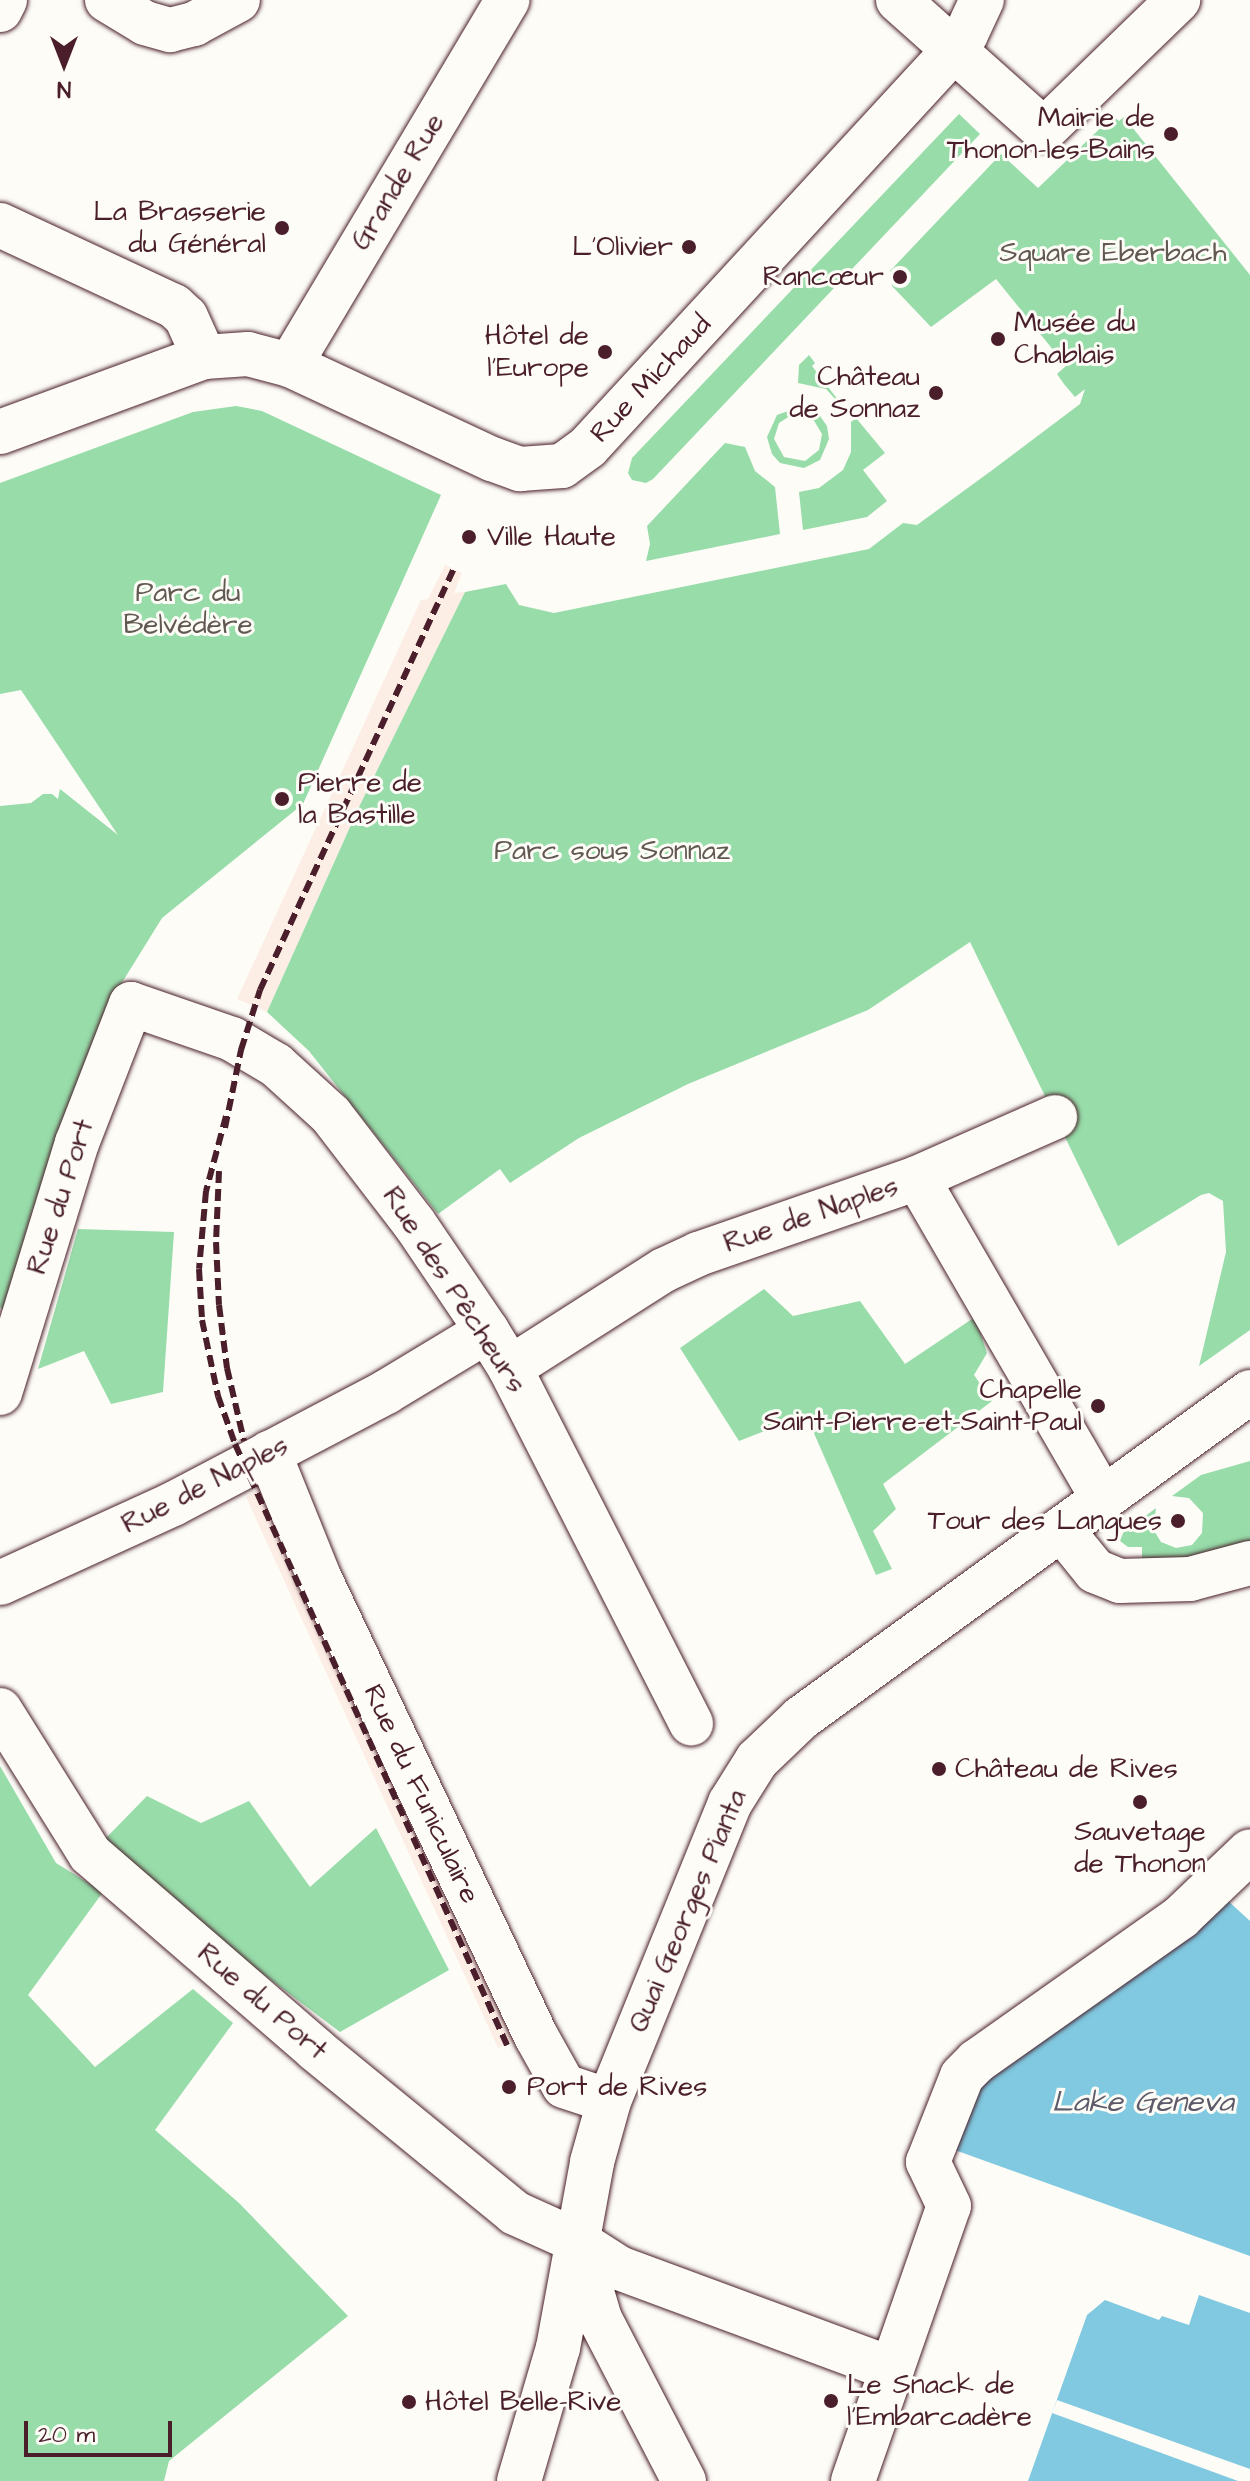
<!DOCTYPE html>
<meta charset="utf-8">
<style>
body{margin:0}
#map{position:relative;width:1250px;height:2481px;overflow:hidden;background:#fdfcf7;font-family:"Architects Daughter",sans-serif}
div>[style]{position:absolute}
.built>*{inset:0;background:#fcede5}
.green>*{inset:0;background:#97dca9}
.water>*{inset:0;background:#80c9e0}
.pier>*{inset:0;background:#fdfcf7}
.roads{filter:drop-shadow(0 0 2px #4a1f2b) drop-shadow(0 0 2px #4a1f2b)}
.minor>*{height:44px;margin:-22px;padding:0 22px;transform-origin:22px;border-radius:22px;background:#fdfcf7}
.rail>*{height:6px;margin-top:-3px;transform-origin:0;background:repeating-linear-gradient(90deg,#4a1f2b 0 12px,transparent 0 18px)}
.dots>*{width:22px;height:22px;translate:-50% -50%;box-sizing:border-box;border:4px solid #fdfcf7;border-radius:50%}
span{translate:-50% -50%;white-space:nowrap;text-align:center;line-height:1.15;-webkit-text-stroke:6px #fdfcf7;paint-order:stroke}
.poi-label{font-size:28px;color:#4a1f2b}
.right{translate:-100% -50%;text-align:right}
.left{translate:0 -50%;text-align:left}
.street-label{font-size:28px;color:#4a1f2b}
.park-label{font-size:28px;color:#615851}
.water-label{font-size:30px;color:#5d5a6a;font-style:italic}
.north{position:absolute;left:24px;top:24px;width:80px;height:80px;-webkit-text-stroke:6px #fdfcf7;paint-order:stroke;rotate:180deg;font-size:22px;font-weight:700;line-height:32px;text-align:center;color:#4a1f2b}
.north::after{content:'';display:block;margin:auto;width:28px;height:36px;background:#4a1f2b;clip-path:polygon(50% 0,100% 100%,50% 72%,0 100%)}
.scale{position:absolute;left:24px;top:2421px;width:148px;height:36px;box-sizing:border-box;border:4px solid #4a1f2b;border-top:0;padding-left:10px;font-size:24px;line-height:28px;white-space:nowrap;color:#4a1f2b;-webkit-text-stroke:6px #fdfcf7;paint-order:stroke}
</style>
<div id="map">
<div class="built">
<div style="clip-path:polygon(445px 565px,462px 573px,454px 593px,465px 592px,359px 807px,267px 1012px,237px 999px,421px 600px,428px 599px)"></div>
<div style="clip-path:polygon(268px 1483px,516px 2040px,498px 2048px,246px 1497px)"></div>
</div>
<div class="green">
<div style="clip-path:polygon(959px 114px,980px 134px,653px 479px,646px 483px,632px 480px,628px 473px,632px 458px)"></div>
<div style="clip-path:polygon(1113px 116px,1119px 121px,1124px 117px,1250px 275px,1250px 1330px,1199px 1366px,1226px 1252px,1223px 1201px,1209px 1193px,1201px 1195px,1118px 1246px,970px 942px,868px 1010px,688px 1084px,579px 1138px,510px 1183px,500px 1169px,438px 1214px,309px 1051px,267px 1012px,359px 807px,465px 592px,506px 584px,519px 605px,554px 613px,869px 549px,903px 523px,917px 525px,991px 471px,1080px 404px,1085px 389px,1075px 397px,1064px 384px,1057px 374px,1066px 366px,996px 279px,931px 327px,892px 286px,890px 271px,1001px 154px,1038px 188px)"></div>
<div style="clip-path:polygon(809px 355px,815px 363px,812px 366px,848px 413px,826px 389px,798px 383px,799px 365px)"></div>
<div style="clip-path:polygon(236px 406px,262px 411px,441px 495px,303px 804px,162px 918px,118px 989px,5px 1312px,0 1307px,0 806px,31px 803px,43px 794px,52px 794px,58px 799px,60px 789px,118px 835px,21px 690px,0 694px,0 483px,193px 412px)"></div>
<div style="clip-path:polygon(evenodd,799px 407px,820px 416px,827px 426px,829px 439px,820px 460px,804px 468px,780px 463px,772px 454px,767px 437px,777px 415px,799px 407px,793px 414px,813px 419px,822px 434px,819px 450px,805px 461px,784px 457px,774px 439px,779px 423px,793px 414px)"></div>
<div style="clip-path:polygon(856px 418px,885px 453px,863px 470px,887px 501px,867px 517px,803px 530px,799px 492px,819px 488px,843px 470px,851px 452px,851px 422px)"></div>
<div style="clip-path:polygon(725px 443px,745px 447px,755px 471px,775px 487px,780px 534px,646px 561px,650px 544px,647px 526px)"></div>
<div style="clip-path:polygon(78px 1229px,174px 1232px,163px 1392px,111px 1404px,84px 1351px,38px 1369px)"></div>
<div style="clip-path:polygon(764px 1289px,793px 1316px,860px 1301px,905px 1364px,975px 1317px,987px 1353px,974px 1375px,992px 1401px,883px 1484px,896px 1509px,873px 1531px,892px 1569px,876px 1575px,806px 1415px,739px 1441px,680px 1348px)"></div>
<div style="clip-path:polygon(1250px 1461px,1250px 1547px,1215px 1557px,1142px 1562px,1142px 1547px,1128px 1547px,1120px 1541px,1123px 1533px,1156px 1508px,1153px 1529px,1161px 1542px,1176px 1548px,1192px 1545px,1202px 1533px,1203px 1513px,1189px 1498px,1172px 1496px,1201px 1475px)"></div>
<div style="clip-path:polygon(0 1766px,56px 1863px,103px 1892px,28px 1995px,95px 2067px,193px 1989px,233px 2023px,155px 2130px,239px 2203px,348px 2316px,169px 2461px,164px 2481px,0 2481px)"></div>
<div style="clip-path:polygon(147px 1796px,201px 1823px,249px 1801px,310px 1887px,376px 1828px,449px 1970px,340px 2032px,190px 1919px,105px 1839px)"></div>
</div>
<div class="water">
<div style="clip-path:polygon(1226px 1899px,1250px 1921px,1250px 2256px,952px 2149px,974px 2088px)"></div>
<div style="clip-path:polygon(1199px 2295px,1250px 2313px,1250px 2481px,1028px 2481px,1087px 2315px,1105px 2300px,1159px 2320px,1162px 2316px,1189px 2325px)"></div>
</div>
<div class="pier">
<div style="clip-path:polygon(1057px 2400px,1250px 2469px,1250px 2481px,1238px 2481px,1052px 2413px)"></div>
</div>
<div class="roads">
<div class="minor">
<div style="left:107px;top:0;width:44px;rotate:31.2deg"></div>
<div style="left:145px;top:23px;width:26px;rotate:16deg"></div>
<div style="left:170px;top:30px;width:25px;rotate:-14deg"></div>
<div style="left:194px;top:24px;width:50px;rotate:-28.6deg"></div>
<div style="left:898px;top:0;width:195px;rotate:41.7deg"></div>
<div style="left:1044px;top:130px;width:187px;rotate:-44.1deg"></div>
<div style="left:0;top:10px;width:11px;rotate:-63deg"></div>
<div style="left:0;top:225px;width:192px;rotate:25deg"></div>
<div style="left:174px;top:306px;width:16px;rotate:43deg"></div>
<div style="left:186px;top:317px;width:44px;rotate:65.8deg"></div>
<div style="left:290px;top:365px;width:425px;rotate:-59.2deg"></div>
<div style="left:0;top:432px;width:217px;rotate:-20.2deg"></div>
<div style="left:204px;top:357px;width:44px;rotate:-3.9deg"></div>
<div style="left:248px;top:354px;width:43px;rotate:14.7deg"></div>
<div style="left:290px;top:365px;width:223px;rotate:25deg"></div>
<div style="left:492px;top:459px;width:30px;rotate:20deg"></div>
<div style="left:520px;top:469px;width:42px;rotate:-4.1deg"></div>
<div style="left:562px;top:466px;width:32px;rotate:-36deg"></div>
<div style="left:588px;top:447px;width:540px;rotate:-47.33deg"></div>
<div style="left:954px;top:50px;width:20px;rotate:-53deg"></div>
<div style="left:966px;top:34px;width:38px;rotate:-65deg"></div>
<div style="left:917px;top:1178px;width:151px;rotate:-23.8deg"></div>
<div style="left:510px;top:1368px;width:183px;rotate:-32.5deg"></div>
<div style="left:664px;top:1270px;width:38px;rotate:-25deg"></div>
<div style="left:698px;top:1254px;width:232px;rotate:-19.1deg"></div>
<div style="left:917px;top:1178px;width:371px;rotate:59.9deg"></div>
<div style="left:0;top:1393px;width:262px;rotate:-72.9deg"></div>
<div style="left:77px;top:1143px;width:149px;rotate:-68.8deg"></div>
<div style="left:131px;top:1004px;width:107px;rotate:19.1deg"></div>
<div style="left:232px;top:1039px;width:51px;rotate:30.6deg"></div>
<div style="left:276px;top:1065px;width:74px;rotate:42.3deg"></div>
<div style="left:331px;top:1115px;width:136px;rotate:52.5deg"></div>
<div style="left:414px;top:1223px;width:130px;rotate:55.9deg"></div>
<div style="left:487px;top:1331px;width:44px;rotate:58.1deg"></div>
<div style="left:510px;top:1368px;width:399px;rotate:63deg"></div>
<div style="left:269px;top:1453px;width:134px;rotate:68deg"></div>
<div style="left:319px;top:1577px;width:508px;rotate:64.7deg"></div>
<div style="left:536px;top:2036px;width:57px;rotate:60.8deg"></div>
<div style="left:564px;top:2086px;width:47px;rotate:18.4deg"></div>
<div style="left:1061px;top:1529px;width:54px;rotate:51deg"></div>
<div style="left:1095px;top:1571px;width:27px;rotate:22deg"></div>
<div style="left:1120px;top:1581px;width:70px;rotate:-1.6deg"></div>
<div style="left:1190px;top:1579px;width:62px;rotate:-14.9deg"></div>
<div style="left:0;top:1583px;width:190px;rotate:-24.5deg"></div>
<div style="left:173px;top:1504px;width:241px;rotate:-27.7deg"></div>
<div style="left:386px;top:1392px;width:118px;rotate:-31.1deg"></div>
<div style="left:0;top:1710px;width:170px;rotate:58deg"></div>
<div style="left:90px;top:1854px;width:299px;rotate:40.9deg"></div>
<div style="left:316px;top:2050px;width:257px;rotate:39.3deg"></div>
<div style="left:515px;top:2213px;width:68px;rotate:24.3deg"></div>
<div style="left:519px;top:2481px;width:139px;rotate:-73.7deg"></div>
<div style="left:558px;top:2348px;width:189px;rotate:-79.6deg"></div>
<div style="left:592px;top:2162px;width:63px;rotate:-74.4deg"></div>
<div style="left:609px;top:2101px;width:322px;rotate:-67.9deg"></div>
<div style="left:730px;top:1803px;width:51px;rotate:-57.9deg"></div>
<div style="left:757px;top:1760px;width:61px;rotate:-43.7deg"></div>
<div style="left:801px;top:1718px;width:555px;rotate:-35.98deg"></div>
<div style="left:684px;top:2481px;width:182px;rotate:-117.4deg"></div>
<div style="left:600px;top:2319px;width:81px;rotate:-106.4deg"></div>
<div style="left:577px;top:2241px;width:50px;rotate:32.7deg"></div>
<div style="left:619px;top:2268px;width:291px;rotate:20.3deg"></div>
<div style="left:853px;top:2481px;width:291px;rotate:-70.8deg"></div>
<div style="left:949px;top:2206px;width:49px;rotate:-115.5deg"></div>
<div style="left:928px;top:2162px;width:92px;rotate:-68.4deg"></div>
<div style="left:962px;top:2076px;width:21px;rotate:-45deg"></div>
<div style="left:977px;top:2061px;width:250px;rotate:-35.2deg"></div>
<div style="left:1181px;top:1917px;width:95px;rotate:-43.7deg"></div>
</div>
</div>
<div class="rail">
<div style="left:226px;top:1116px;width:78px;rotate:104.9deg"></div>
<div style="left:206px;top:1191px;width:78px;rotate:95.1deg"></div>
<div style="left:199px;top:1269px;width:51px;rotate:86.6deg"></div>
<div style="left:202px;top:1320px;width:78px;rotate:78.1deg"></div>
<div style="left:218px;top:1396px;width:51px;rotate:70.5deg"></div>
<div style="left:235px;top:1444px;width:660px;rotate:65.65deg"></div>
<div style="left:225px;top:1128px;width:80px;rotate:-78.4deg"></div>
<div style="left:241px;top:1050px;width:63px;rotate:-72.4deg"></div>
<div style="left:260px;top:990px;width:464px;rotate:-65.3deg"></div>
<div style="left:219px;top:1171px;width:71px;rotate:92.4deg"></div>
<div style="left:216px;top:1242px;width:63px;rotate:87.3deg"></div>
<div style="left:219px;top:1305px;width:64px;rotate:82.8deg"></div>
<div style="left:227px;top:1368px;width:75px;rotate:76.9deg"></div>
</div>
<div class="dots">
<div style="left:1171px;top:134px;background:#4a1f2b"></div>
<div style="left:282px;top:228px;background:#4a1f2b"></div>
<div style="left:689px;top:247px;background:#4a1f2b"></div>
<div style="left:900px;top:277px;background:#4a1f2b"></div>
<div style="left:998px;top:339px;background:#4a1f2b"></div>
<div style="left:605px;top:352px;background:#4a1f2b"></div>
<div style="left:936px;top:393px;background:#4a1f2b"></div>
<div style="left:469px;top:537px;background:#4a1f2b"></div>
<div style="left:282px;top:799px;background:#4a1f2b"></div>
<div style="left:1098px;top:1406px;background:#4a1f2b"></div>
<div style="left:1178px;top:1521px;background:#4a1f2b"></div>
<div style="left:939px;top:1769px;background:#4a1f2b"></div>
<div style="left:1140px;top:1802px;background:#4a1f2b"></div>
<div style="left:509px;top:2087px;background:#4a1f2b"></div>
<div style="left:831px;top:2401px;background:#4a1f2b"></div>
<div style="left:409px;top:2402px;background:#4a1f2b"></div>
</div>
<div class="poi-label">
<span class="right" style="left:1155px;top:134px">Mairie de<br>Thonon-les-Bains</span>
<span class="right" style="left:266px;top:228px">La Brasserie<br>du Général</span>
<span class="right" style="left:673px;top:247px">L'Olivier</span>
<span class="right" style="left:884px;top:277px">Rancœur</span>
<span class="left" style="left:1014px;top:339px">Musée du<br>Chablais</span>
<span class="right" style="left:589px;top:352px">Hôtel de<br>l'Europe</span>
<span class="right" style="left:920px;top:393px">Château<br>de Sonnaz</span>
<span class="left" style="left:487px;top:537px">Ville Haute</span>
<span class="left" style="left:298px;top:799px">Pierre de<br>la Bastille</span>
<span class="right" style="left:1082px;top:1406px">Chapelle<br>Saint-Pierre-et-Saint-Paul</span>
<span class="right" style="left:1162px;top:1521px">Tour des Langues</span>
<span class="left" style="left:955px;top:1769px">Château de Rives</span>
<span style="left:1140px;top:1848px">Sauvetage<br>de Thonon</span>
<span class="left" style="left:527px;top:2087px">Port de Rives</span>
<span class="left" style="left:847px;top:2401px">Le Snack de<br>l'Embarcadère</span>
<span class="left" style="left:425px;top:2402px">Hôtel Belle-Rive</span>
</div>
<div class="street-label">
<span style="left:398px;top:182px;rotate:-59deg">Grande Rue</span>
<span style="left:651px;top:379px;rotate:-47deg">Rue Michaud</span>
<span style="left:61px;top:1197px;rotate:-72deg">Rue du Port</span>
<span style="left:811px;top:1215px;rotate:-19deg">Rue de Naples</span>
<span style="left:454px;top:1290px;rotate:57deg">Rue des Pêcheurs</span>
<span style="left:205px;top:1485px;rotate:-27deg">Rue de Naples</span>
<span style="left:421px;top:1794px;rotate:65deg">Rue du Funiculaire</span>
<span style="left:688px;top:1911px;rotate:-67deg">Quai Georges Pianta</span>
<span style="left:262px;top:2002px;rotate:41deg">Rue du Port</span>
</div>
<div class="park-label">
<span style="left:1113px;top:253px">Square Eberbach</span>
<span style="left:188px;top:609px">Parc du<br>Belvédère</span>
<span style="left:612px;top:851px">Parc sous Sonnaz</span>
</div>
<div class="water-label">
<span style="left:1143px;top:2102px">Lake Geneva</span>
</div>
<div class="north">N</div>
<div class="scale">20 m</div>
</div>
